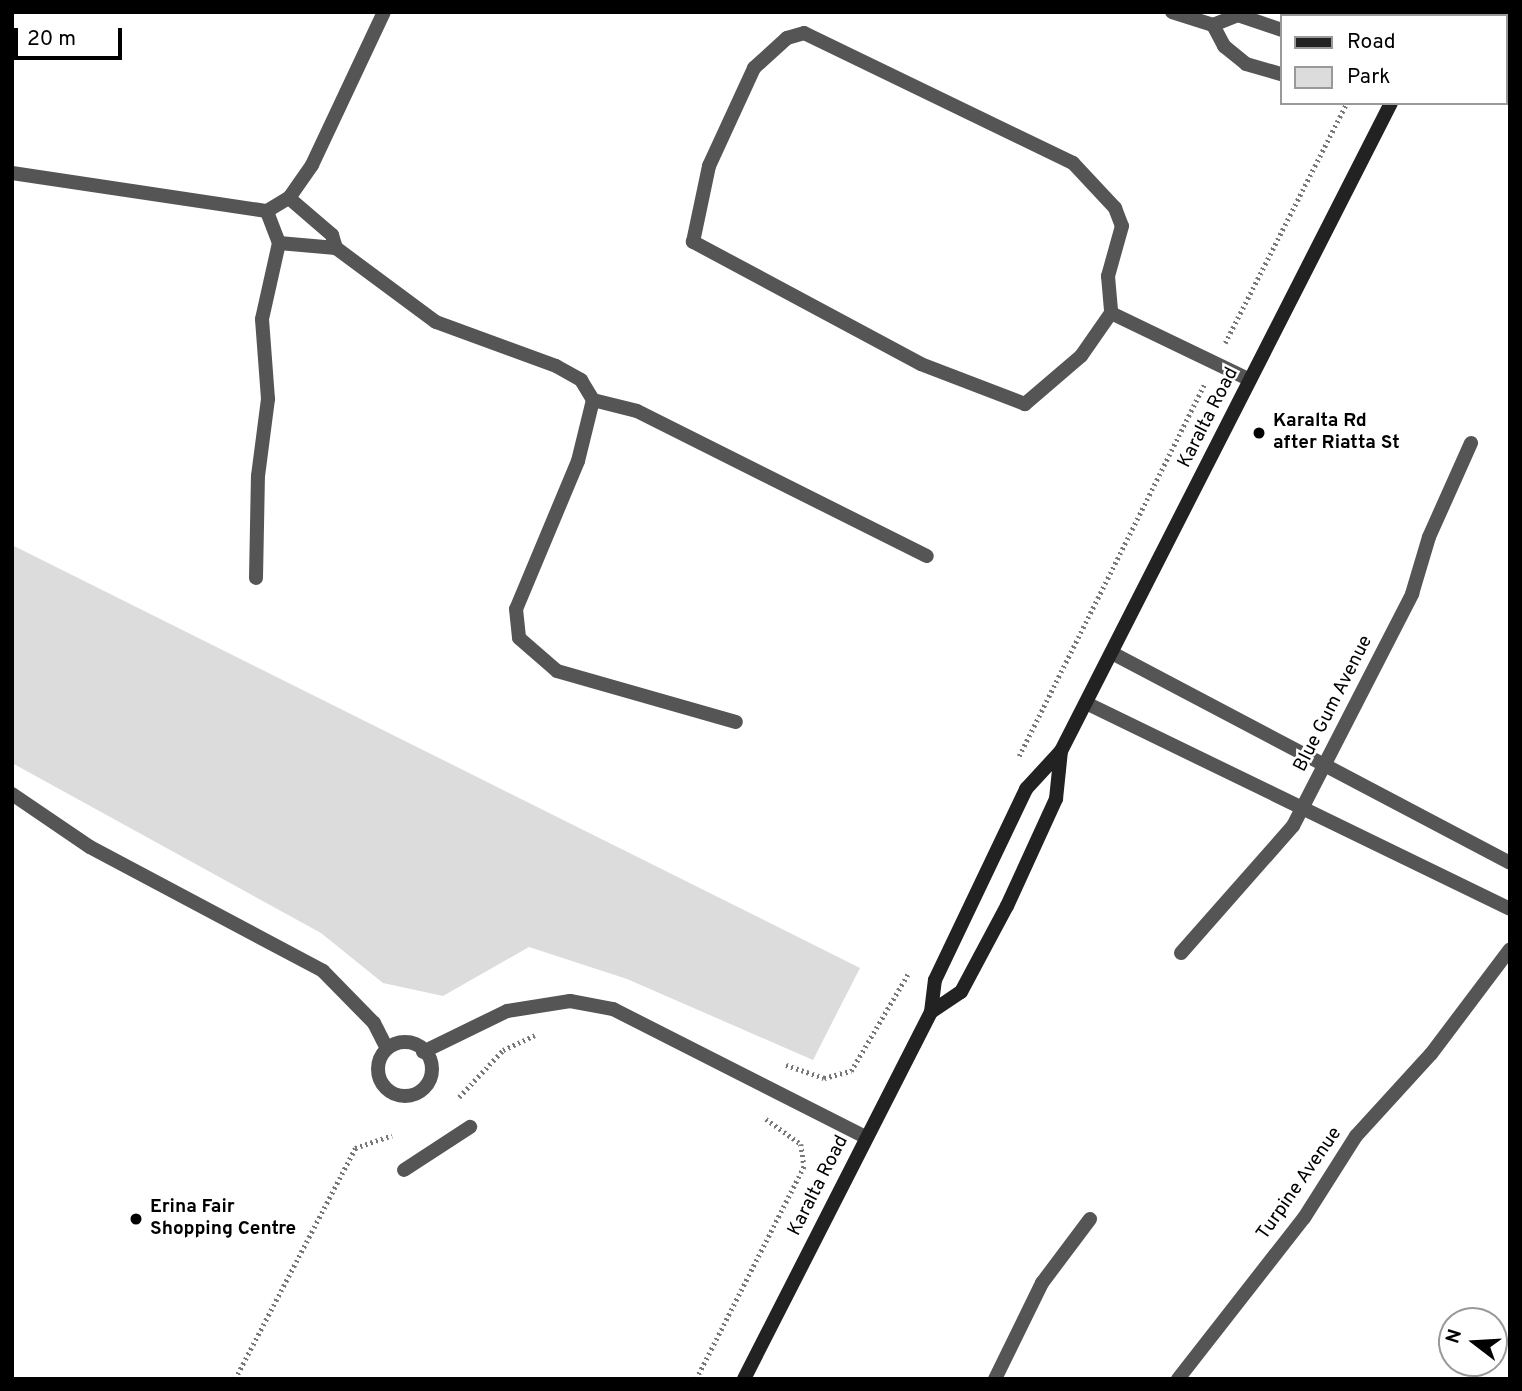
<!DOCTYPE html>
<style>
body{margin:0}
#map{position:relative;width:1522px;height:1391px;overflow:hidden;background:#fff;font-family:Overpass,sans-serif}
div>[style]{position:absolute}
.green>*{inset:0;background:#dcdcdc}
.path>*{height:4.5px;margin-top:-2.25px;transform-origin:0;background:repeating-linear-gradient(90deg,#777 0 2px,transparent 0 5.5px)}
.lane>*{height:14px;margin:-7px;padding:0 7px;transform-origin:7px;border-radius:7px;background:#555}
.lane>.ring{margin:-7px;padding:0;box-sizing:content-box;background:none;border:14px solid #555;border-radius:50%}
.street>*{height:14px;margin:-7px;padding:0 7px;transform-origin:7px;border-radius:7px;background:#555}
.secondary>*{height:14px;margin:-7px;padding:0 7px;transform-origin:7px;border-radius:7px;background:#222}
.dots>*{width:19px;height:19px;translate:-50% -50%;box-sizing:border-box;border:4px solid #fff;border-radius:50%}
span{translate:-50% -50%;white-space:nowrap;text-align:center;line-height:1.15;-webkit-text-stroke:5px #fff;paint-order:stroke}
.street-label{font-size:19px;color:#000}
.poi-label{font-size:19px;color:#000;font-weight:700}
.left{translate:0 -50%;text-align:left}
.frame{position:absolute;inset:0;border:14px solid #000;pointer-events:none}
.legend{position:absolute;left:1280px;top:14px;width:228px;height:91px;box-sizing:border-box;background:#fff;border:2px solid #999;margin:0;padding:9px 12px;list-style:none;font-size:21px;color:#000}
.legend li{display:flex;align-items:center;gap:14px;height:35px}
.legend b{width:35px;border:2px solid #999}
.north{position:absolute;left:1438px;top:1307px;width:70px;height:70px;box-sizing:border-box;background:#fff;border:2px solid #999;border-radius:50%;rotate:287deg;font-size:19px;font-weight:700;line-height:28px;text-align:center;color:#000}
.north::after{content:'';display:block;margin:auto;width:24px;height:32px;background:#000;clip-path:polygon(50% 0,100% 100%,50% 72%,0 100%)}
.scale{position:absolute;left:14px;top:28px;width:108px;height:32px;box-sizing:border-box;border:4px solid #000;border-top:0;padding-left:9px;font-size:21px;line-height:24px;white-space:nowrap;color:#000;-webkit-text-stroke:5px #fff;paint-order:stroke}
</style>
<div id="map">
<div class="green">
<div style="clip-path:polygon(12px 545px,860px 968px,813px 1060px,627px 979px,529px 947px,443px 996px,383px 983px,321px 933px,12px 763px)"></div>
</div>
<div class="path">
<div style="left:1392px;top:16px;width:4px;rotate:-76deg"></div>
<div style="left:1225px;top:343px;width:269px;rotate:-63.1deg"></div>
<div style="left:1019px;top:756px;width:415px;rotate:-63.5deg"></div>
<div style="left:786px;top:1065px;width:40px;rotate:18.9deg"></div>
<div style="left:824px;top:1078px;width:28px;rotate:-15deg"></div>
<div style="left:851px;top:1071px;width:115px;rotate:-59.6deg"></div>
<div style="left:459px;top:1097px;width:64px;rotate:-46.9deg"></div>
<div style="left:503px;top:1050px;width:35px;rotate:-25deg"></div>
<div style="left:766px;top:1119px;width:43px;rotate:35.5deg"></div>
<div style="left:801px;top:1144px;width:22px;rotate:82deg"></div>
<div style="left:235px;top:1379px;width:260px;rotate:-62.5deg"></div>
<div style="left:355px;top:1148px;width:39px;rotate:-19deg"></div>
<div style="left:696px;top:1379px;width:241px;rotate:-63.1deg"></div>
</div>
<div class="lane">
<div style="left:1172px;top:12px;width:43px;rotate:17.6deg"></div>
<div style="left:1213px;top:25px;width:27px;rotate:-22deg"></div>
<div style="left:1238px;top:15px;width:46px;rotate:18.8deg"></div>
<div style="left:1213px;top:25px;width:24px;rotate:62deg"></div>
<div style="left:1224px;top:46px;width:28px;rotate:39deg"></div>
<div style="left:1246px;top:64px;width:37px;rotate:16deg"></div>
<div style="left:804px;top:33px;width:299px;rotate:25.8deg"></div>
<div style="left:1073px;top:163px;width:62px;rotate:47deg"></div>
<div style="left:1115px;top:208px;width:19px;rotate:69deg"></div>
<div style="left:1122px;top:226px;width:52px;rotate:105.6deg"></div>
<div style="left:1108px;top:276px;width:37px;rotate:85deg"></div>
<div style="left:1111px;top:313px;width:52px;rotate:124.9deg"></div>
<div style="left:1081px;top:356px;width:74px;rotate:139.4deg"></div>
<div style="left:1025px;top:404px;width:111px;rotate:-159deg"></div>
<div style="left:921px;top:364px;width:259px;rotate:-151.8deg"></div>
<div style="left:693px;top:242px;width:78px;rotate:-78.1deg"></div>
<div style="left:709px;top:166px;width:108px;rotate:-65.3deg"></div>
<div style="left:754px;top:68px;width:45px;rotate:-42.3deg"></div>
<div style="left:787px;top:38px;width:18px;rotate:-16deg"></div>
<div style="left:12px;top:173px;width:258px;rotate:8.5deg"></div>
<div style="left:267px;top:211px;width:26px;rotate:-31deg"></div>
<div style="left:289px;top:198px;width:40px;rotate:-55.1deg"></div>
<div style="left:312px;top:165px;width:169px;rotate:-64.8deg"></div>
<div style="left:289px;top:198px;width:57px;rotate:40.7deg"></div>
<div style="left:332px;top:235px;width:14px;rotate:73deg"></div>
<div style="left:336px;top:248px;width:124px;rotate:36.5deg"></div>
<div style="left:436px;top:322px;width:128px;rotate:20.1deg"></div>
<div style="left:556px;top:366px;width:29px;rotate:29deg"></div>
<div style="left:581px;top:380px;width:23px;rotate:59deg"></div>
<div style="left:593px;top:400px;width:63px;rotate:103.8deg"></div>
<div style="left:578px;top:461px;width:160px;rotate:112.7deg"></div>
<div style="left:516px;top:609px;width:29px;rotate:84deg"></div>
<div style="left:519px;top:638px;width:50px;rotate:41deg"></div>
<div style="left:557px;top:671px;width:186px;rotate:15.9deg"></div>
<div style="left:279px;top:243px;width:57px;rotate:5deg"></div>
<div style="left:1111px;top:313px;width:154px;rotate:25.7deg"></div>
<div style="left:593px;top:400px;width:45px;rotate:14deg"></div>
<div style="left:637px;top:411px;width:324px;rotate:26.6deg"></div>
<div style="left:256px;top:578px;width:102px;rotate:-88.9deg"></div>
<div style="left:258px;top:476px;width:78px;rotate:-82.6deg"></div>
<div style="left:268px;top:399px;width:80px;rotate:-94.3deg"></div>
<div style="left:262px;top:319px;width:78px;rotate:-77.4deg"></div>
<div style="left:279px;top:243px;width:34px;rotate:-111deg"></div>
<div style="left:12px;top:794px;width:94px;rotate:34.2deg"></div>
<div style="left:90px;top:847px;width:264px;rotate:28deg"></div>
<div style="left:323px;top:971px;width:73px;rotate:45.6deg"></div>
<div style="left:374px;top:1023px;width:28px;rotate:63deg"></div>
<div class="ring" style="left:378px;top:1042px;width:40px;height:40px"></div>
<div style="left:423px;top:1052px;width:93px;rotate:-26deg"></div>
<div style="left:507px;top:1011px;width:64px;rotate:-9deg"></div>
<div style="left:570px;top:1001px;width:44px;rotate:10.5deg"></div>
<div style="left:613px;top:1009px;width:283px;rotate:26.9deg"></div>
<div style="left:404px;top:1170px;width:79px;rotate:-33.1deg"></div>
</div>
<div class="street">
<div style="left:1112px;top:653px;width:450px;rotate:27.8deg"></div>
<div style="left:1086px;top:703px;width:471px;rotate:25.9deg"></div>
<div style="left:1181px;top:953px;width:169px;rotate:-48.6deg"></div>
<div style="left:1293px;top:826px;width:261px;rotate:-62.8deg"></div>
<div style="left:1412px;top:594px;width:59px;rotate:-73.4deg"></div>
<div style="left:1429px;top:537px;width:103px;rotate:-65.9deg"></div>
<div style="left:995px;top:1379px;width:107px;rotate:-63.9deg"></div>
<div style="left:1042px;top:1283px;width:80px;rotate:-53.1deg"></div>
<div style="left:1178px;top:1379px;width:204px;rotate:-52deg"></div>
<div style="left:1304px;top:1218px;width:97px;rotate:-57.6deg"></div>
<div style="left:1356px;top:1136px;width:111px;rotate:-47.6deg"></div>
<div style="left:1431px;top:1054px;width:131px;rotate:-53deg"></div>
</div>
<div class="secondary">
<div style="left:1436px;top:16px;width:4px;rotate:-76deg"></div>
<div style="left:931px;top:1012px;width:36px;rotate:-34deg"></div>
<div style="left:961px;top:992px;width:98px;rotate:-61.9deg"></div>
<div style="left:1007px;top:906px;width:118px;rotate:-65.4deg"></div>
<div style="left:1056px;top:799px;width:48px;rotate:-84.1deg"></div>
<div style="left:744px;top:1379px;width:412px;rotate:-63deg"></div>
<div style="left:931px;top:1012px;width:32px;rotate:-83deg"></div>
<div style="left:935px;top:980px;width:212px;rotate:-64.5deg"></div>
<div style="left:1026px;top:789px;width:52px;rotate:-47.4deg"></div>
<div style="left:1061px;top:751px;width:727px;rotate:-63.01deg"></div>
</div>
<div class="dots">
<div style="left:1259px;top:433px;background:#000"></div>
<div style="left:136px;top:1219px;background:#000"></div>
</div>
<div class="street-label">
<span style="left:1209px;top:418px;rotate:-63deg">Karalta Road</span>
<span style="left:1334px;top:704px;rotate:-63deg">Blue Gum Avenue</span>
<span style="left:1300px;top:1184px;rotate:-55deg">Turpine Avenue</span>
<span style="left:819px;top:1186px;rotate:-63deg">Karalta Road</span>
</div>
<div class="poi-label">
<span class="left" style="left:1273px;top:433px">Karalta Rd<br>after Riatta St</span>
<span class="left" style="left:150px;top:1219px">Erina Fair<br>Shopping Centre</span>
</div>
<div class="frame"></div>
<ul class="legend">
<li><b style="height:9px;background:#222"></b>Road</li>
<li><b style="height:19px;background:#dcdcdc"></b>Park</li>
</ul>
<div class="north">N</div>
<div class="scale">20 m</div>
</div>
